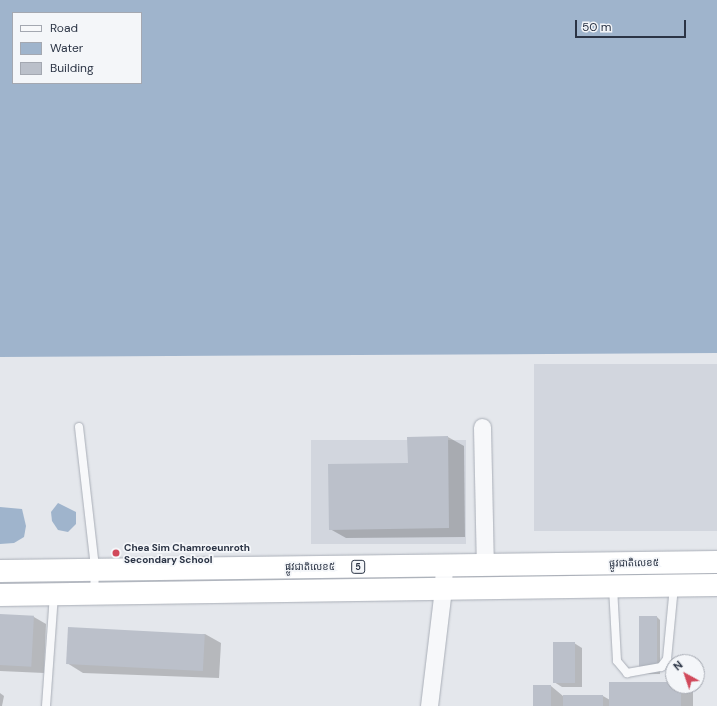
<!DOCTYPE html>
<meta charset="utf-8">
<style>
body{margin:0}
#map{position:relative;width:717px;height:706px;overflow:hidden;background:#e4e7ec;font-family:"DM Sans","Noto Sans Khmer",sans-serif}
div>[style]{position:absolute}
.built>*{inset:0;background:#d2d6de;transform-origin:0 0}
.water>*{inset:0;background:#9fb4cc}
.shadow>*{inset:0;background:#0003}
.building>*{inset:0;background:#bbc0ca;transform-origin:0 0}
.roads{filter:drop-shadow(0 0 1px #a9aeb7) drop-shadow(0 0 1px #a9aeb7)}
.service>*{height:8px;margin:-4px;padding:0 4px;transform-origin:4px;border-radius:4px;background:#f7f8fa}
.minor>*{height:17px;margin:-8.5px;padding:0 8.5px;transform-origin:8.5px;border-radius:8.5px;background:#f7f8fa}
.trunk>*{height:22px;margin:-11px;padding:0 11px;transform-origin:11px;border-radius:11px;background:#fff}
.dots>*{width:11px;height:11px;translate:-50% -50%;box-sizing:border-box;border:2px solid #f4f6f9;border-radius:50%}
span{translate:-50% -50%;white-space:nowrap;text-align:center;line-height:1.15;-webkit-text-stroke:3.5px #f4f6f9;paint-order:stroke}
.shield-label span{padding:1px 3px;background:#f4f6f9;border:1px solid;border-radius:3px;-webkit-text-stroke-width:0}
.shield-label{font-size:9px;color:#2b3445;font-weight:700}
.poi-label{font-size:10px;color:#2b3445;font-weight:700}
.left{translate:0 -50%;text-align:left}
.street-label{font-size:10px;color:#2b3445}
.legend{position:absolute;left:12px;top:12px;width:130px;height:72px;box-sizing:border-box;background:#f4f6f9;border:1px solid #a4a8b1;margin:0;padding:5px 7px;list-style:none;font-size:12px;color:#2b3445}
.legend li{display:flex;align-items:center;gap:8px;height:20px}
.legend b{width:20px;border:1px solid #a4a8b1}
.north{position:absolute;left:665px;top:654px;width:40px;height:40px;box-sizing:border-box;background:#f4f6f9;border:1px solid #a4a8b1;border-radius:50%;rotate:320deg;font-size:11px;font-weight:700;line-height:16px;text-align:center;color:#2b3445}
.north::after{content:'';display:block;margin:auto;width:14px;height:18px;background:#d1495b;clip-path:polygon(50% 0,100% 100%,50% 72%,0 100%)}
.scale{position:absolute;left:575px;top:20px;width:111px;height:18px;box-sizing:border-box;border:2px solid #2b3445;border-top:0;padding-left:5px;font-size:12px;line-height:14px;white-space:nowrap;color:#2b3445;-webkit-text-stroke:3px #f4f6f9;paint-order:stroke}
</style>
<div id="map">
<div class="built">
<div style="left:717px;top:364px;width:167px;height:183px;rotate:90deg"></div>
<div style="left:466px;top:440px;width:104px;height:155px;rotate:90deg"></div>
</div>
<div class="water">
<div style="clip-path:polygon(evenodd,0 0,717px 0,717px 353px,0 357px,0 0,13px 13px,141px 13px,141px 83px,13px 83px,13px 13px)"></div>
<div style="clip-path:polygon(58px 503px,76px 512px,76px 524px,68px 532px,58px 530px,52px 521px,51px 512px)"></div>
<div style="clip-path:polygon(0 507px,22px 509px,26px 526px,24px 537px,14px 543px,0 544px)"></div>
</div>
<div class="shadow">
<div style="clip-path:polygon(448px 437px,464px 446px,465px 537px,346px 538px,330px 529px,409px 464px)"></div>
<div style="clip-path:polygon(0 615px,34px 617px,46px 624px,44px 673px,0 671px)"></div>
<div style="clip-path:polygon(657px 617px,660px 620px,660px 674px,643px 674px,640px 672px)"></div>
<div style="clip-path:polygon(205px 634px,221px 643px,219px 678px,83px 673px,67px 663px)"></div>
<div style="clip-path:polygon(574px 643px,582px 648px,582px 687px,562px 687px,554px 682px)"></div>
<div style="clip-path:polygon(673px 683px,673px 686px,686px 686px,693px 690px,693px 706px,534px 706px,534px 686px,551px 686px,563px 696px,603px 696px,610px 700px)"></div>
<div style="clip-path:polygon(0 693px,4px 696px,2px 706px,0 706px)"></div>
</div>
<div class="building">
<div style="clip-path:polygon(448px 436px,449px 528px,329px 530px,328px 464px,408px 463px,407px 437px)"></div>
<div style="left:0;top:614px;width:34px;height:51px;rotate:3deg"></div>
<div style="left:639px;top:616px;width:18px;height:57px"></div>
<div style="left:68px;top:627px;width:137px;height:37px;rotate:3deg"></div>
<div style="left:553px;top:642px;width:22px;height:41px"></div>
<div style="clip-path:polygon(609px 682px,673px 682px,673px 686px,681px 686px,681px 706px,609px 706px)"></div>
<div style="left:533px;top:685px;width:18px;height:21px"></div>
<div style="left:563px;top:695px;width:40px;height:11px"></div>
</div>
<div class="roads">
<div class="service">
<div style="left:79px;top:427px;width:142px;rotate:83.5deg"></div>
<div style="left:95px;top:568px;width:24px;rotate:92deg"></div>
<div style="left:613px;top:587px;width:74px;rotate:86.9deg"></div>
<div style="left:617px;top:661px;width:16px;rotate:50deg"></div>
<div style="left:627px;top:673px;width:35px;rotate:-10deg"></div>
<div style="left:661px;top:667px;width:10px;rotate:-53deg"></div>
<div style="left:667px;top:659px;width:73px;rotate:-84.5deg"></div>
<div style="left:46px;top:706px;width:111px;rotate:-85.9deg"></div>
</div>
<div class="minor">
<div style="left:482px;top:427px;width:138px;rotate:88.8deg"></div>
<div style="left:429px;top:706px;width:118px;rotate:-83.2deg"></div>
<div style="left:443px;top:589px;width:23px;rotate:-88deg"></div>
</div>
<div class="trunk">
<div style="left:0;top:571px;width:717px;rotate:-0.72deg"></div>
<div style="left:0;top:595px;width:717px;rotate:-0.8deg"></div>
</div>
</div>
<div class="dots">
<div style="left:116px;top:553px;background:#d1495b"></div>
</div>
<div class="shield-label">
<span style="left:358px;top:567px">5</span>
</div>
<div class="poi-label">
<span class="left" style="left:124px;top:553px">Chea Sim Chamroeunroth<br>Secondary School</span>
</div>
<div class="street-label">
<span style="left:634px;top:563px;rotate:-1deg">ផ្លូវជាតិលេខ៥</span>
<span style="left:310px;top:567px">ផ្លូវជាតិលេខ៥</span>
</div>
<ul class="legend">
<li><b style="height:5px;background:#f7f8fa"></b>Road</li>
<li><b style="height:11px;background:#9fb4cc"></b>Water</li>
<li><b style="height:11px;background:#bbc0ca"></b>Building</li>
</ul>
<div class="north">N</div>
<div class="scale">50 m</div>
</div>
